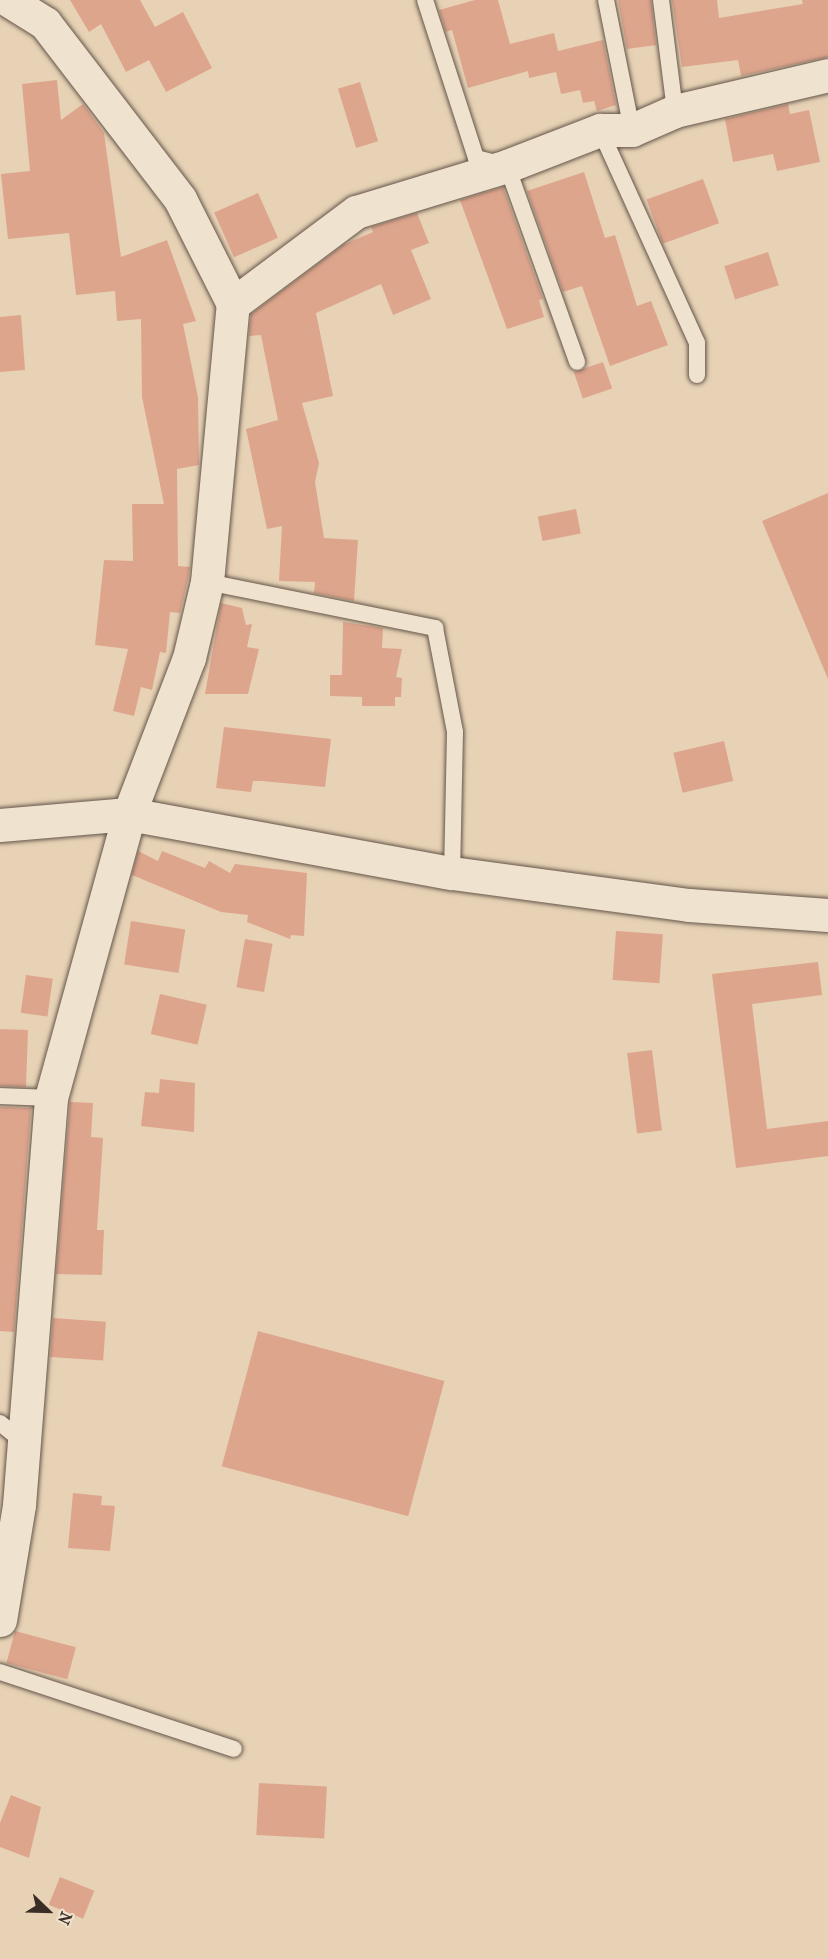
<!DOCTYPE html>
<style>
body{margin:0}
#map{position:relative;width:828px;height:1959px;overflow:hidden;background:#e7d2b5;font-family:"IM FELL French Canon",serif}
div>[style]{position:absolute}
.building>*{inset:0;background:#dea58d;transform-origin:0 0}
.roads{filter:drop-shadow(0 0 2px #64564a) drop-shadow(0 0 2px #64564a)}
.service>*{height:16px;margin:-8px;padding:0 8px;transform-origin:8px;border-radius:8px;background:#efe2cf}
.minor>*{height:33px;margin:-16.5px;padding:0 16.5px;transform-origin:16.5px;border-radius:16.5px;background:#efe2cf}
span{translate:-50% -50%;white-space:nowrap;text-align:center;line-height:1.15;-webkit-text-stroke:5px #efe2cf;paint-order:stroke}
.north{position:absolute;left:18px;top:1881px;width:60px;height:60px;-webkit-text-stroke:4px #efe2cf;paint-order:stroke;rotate:113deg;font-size:16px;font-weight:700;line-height:24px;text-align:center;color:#392d26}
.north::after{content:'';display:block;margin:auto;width:21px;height:27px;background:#392d26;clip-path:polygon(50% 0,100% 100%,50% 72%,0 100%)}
</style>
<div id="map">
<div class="building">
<div style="clip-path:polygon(70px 0,140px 0,155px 27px,183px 12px,212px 68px,166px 92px,149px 60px,126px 72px,101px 24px,89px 32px)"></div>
<div style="clip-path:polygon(475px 0,498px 0,510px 44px,554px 33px,558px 51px,603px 40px,616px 105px,597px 111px,594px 101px,583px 103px,580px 90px,561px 94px,556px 72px,529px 78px,528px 71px,468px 88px,452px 30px,446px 32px,439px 10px)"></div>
<div style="clip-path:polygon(618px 0,651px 0,656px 45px,627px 49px)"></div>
<div style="clip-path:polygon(672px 0,717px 0,719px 18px,803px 4px,802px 0,828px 0,828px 57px,741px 76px,738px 60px,682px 67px)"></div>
<div style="clip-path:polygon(57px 80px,61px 120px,83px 104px,104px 133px,121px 257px,167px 240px,196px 321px,183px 324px,198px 397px,199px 465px,177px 469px,178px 566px,190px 567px,188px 579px,180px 613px,170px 612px,166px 653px,160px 652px,152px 690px,141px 687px,134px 716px,113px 711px,128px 649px,95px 645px,104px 560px,133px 561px,132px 504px,164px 504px,142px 397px,141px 319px,117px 321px,115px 291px,76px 295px,69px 233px,8px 239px,1px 174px,30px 171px,22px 84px)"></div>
<div style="left:360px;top:82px;width:62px;height:23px;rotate:73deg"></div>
<div style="clip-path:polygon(788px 104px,790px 114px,809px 110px,820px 162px,777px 171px,773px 154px,733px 162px,725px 119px)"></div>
<div style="clip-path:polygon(584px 172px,605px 238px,615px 235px,637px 306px,651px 301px,668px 345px,610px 366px,582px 286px,563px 292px,527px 191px)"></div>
<div style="left:703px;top:179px;width:47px;height:60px;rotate:70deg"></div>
<div style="clip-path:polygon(503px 187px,543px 299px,539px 300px,544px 317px,507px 329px,460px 200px)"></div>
<div style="left:258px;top:193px;width:49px;height:48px;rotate:66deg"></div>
<div style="clip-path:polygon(417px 213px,429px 243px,411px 250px,431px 299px,393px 315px,381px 284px,316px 313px,333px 396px,302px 403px,319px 463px,315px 482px,324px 538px,358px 540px,354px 601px,314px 593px,315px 582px,279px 581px,282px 526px,267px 529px,246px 429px,278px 420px,261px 335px,249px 336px,251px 314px,343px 245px,373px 232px,371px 227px)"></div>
<div style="left:768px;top:252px;width:35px;height:46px;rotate:72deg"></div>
<div style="clip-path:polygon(21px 315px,25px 370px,0 372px,0 317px)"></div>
<div style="left:603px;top:362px;width:28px;height:31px;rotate:71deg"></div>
<div style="clip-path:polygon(828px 493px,828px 679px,762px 521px)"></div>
<div style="left:576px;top:509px;width:25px;height:39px;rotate:79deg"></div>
<div style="clip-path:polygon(221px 603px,242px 608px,246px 625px,252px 624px,247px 647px,259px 649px,248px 694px,205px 694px)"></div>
<div style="clip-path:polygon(343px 622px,383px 628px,382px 648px,402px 649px,396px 677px,402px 678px,401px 697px,395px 697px,395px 706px,362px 706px,362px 697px,330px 696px,330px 675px,342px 675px)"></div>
<div style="clip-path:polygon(224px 727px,331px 739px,325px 787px,262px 781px,253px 781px,251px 792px,216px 788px)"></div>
<div style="left:724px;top:741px;width:41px;height:52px;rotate:77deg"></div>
<div style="clip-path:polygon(138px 851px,158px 861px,162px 851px,205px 868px,209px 861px,230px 873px,235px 864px,307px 873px,304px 936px,291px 935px,290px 939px,247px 922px,248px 915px,221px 912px,132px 875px)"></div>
<div style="left:131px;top:921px;width:55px;height:44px;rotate:9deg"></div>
<div style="left:616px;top:931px;width:47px;height:49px;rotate:4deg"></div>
<div style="left:245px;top:939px;width:28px;height:49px;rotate:10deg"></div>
<div style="clip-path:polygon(818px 962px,822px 995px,752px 1004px,767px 1129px,828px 1121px,828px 1156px,736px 1168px,712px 974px)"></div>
<div style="left:26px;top:975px;width:27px;height:38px;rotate:8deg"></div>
<div style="left:160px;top:994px;width:48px;height:41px;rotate:13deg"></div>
<div style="left:0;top:1029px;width:28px;height:57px;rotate:2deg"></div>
<div style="left:652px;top:1050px;width:81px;height:25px;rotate:83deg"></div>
<div style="clip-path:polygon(160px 1079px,195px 1083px,194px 1132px,141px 1126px,145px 1092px,159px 1093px)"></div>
<div style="clip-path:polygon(70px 1102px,93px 1103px,91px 1137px,103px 1138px,97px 1230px,104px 1230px,102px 1275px,56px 1274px)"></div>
<div style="clip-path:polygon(0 1107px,31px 1108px,14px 1332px,0 1331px)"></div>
<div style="left:53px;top:1318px;width:53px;height:39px;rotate:4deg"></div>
<div style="left:258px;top:1331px;width:193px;height:140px;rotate:15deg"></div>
<div style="clip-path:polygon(73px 1493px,102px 1496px,101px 1505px,115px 1506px,110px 1551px,68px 1548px)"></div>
<div style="left:15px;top:1631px;width:63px;height:33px;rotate:15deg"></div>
<div style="left:259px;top:1783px;width:68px;height:52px;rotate:3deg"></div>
<div style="clip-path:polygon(11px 1795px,41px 1807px,29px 1858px,0 1847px,0 1823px)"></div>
<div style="left:60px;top:1877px;width:37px;height:30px;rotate:22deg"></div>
</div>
<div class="roads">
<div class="service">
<div style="left:425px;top:0;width:166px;rotate:72.1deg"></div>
<div style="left:476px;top:158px;width:32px;rotate:14deg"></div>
<div style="left:507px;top:166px;width:208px;rotate:70.3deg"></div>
<div style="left:606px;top:0;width:133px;rotate:78.7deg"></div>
<div style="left:661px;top:0;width:112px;rotate:82.8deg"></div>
<div style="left:600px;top:130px;width:234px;rotate:65.5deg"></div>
<div style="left:697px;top:343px;width:32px;rotate:90deg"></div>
<div style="left:207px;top:582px;width:233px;rotate:11.4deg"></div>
<div style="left:435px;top:628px;width:106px;rotate:79.1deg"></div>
<div style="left:455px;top:732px;width:141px;rotate:91.2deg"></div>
<div style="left:0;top:1096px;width:51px;rotate:2.2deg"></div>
<div style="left:0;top:1423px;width:27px;rotate:39deg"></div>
<div style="left:0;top:1672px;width:246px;rotate:18.2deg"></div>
</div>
<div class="minor">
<div style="left:8px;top:0;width:44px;rotate:31.9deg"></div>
<div style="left:45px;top:23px;width:222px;rotate:52.5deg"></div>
<div style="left:180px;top:199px;width:118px;rotate:63.2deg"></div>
<div style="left:233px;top:304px;width:154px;rotate:-36.8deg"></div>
<div style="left:356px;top:212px;width:158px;rotate:-16.9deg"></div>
<div style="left:507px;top:166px;width:100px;rotate:-21.2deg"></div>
<div style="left:600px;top:130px;width:32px"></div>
<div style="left:632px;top:130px;width:47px;rotate:-23.8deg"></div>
<div style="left:675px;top:111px;width:157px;rotate:-13.2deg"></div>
<div style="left:0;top:825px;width:129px;rotate:-4.9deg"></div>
<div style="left:129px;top:814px;width:328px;rotate:10.4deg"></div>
<div style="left:452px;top:873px;width:239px;rotate:7.7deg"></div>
<div style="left:689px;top:905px;width:139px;rotate:4.1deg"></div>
<div style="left:0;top:1620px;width:117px;rotate:-80.6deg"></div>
<div style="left:19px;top:1505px;width:408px;rotate:-85.5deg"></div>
<div style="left:51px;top:1098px;width:295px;rotate:-74.6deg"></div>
<div style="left:129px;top:814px;width:167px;rotate:-69deg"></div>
<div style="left:189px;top:658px;width:78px;rotate:-76.7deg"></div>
<div style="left:207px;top:582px;width:279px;rotate:-84.7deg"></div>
</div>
</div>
<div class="north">N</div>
</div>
